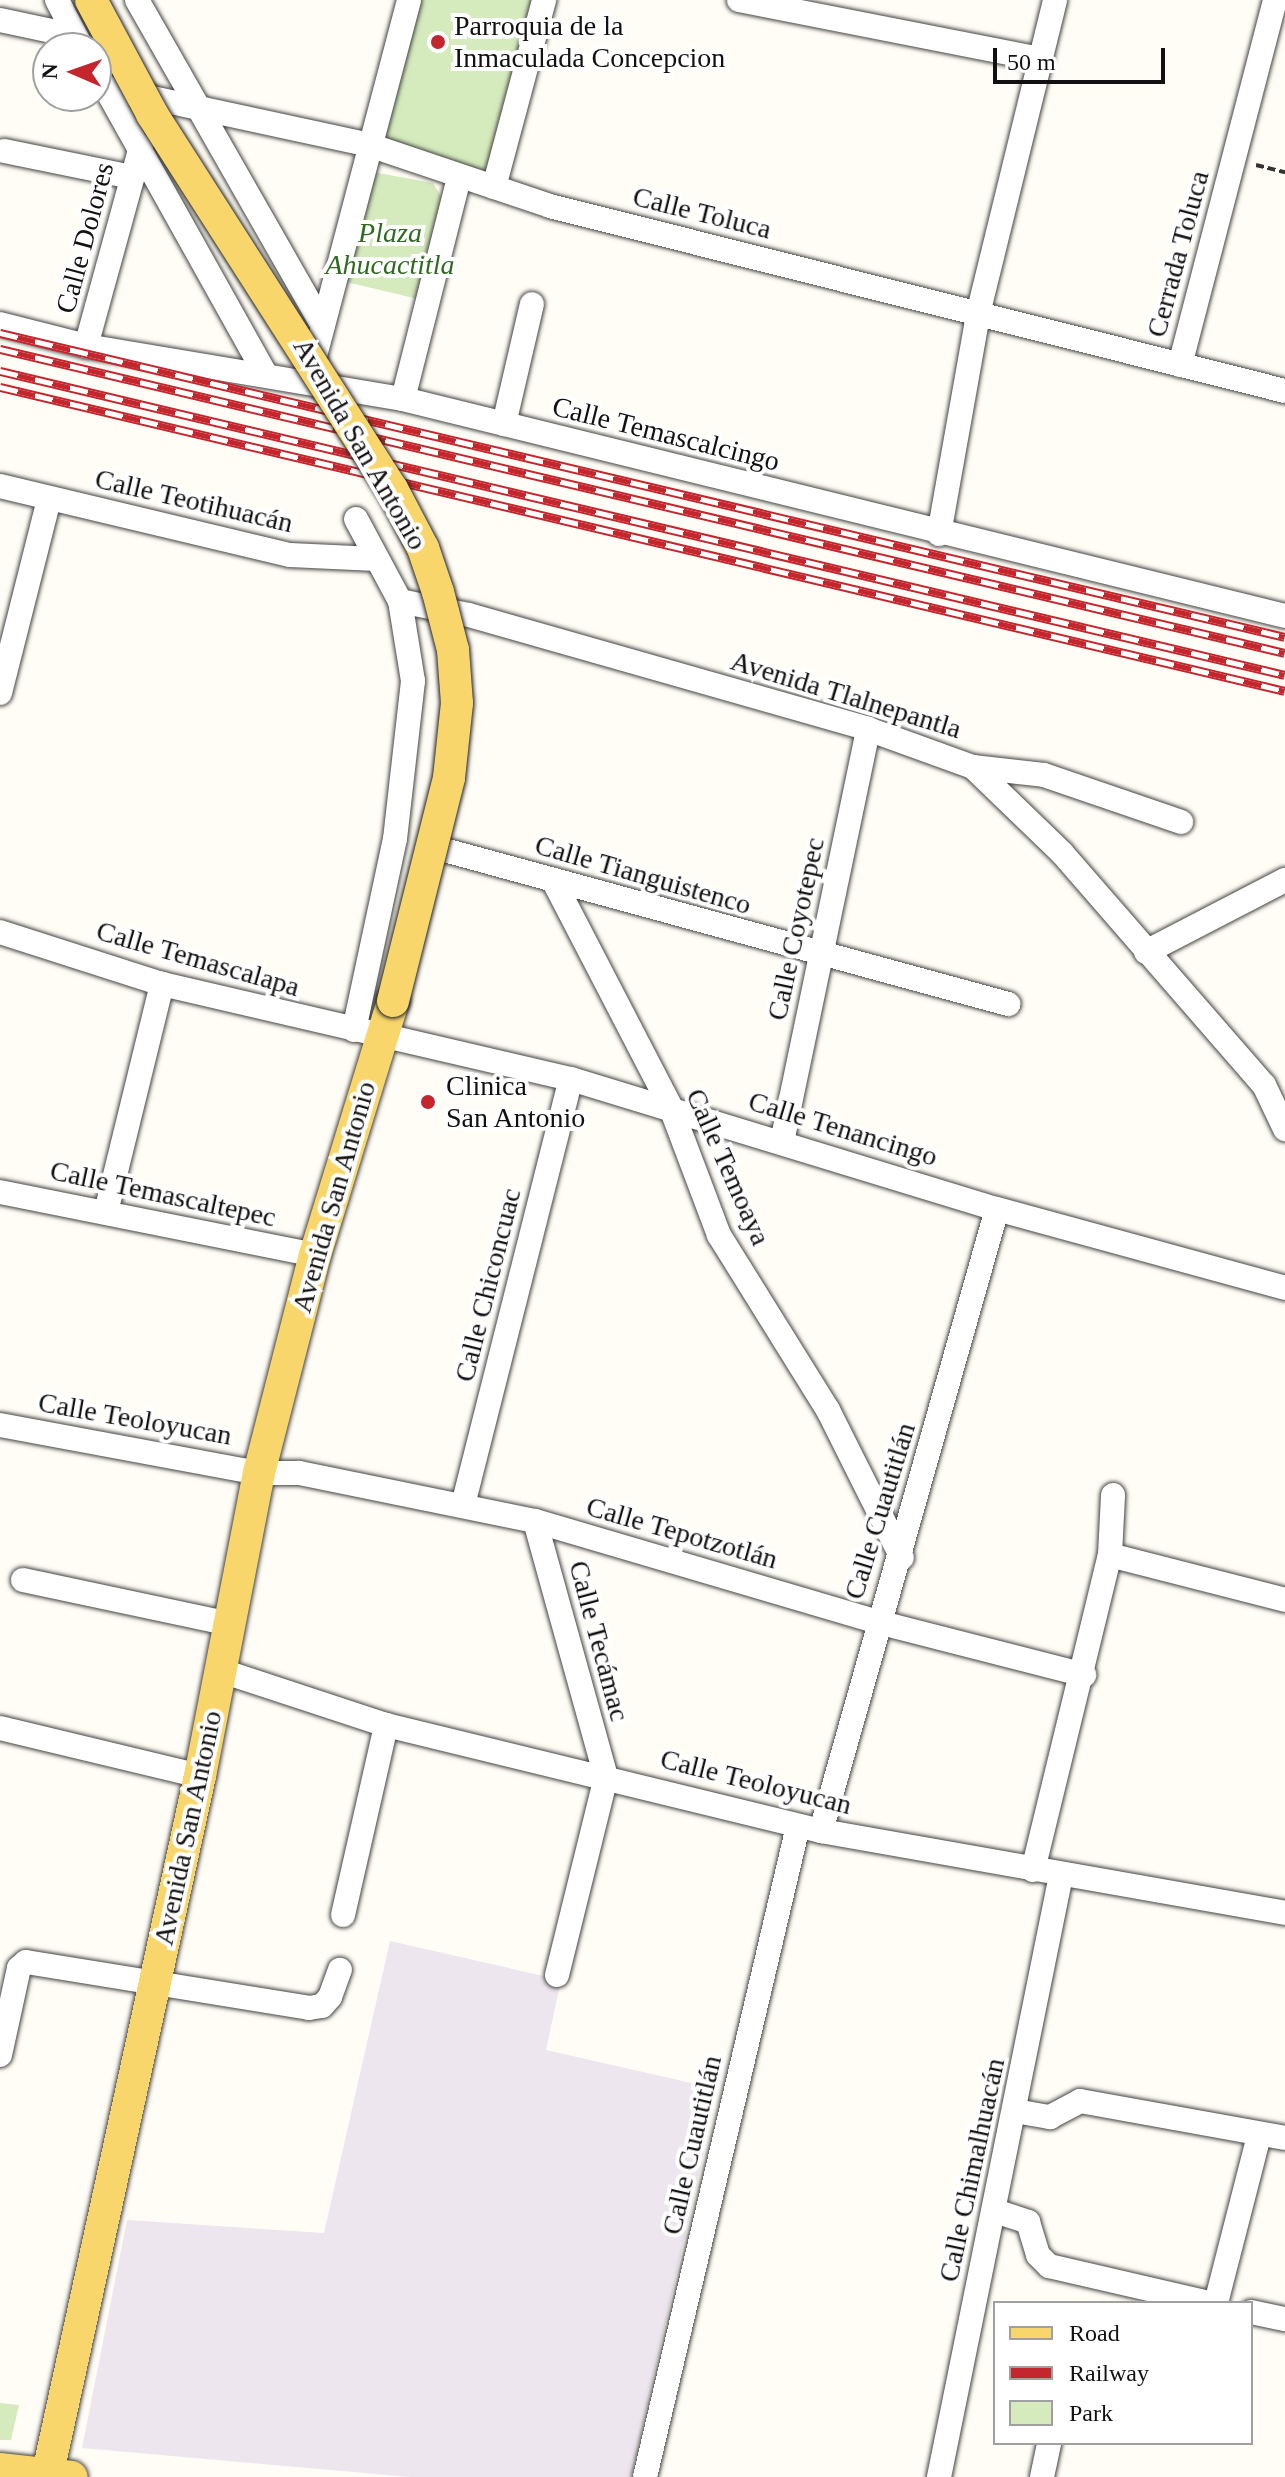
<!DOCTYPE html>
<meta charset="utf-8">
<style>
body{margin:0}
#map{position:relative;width:1285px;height:2477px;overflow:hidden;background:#fffdf5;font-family:Georgia,serif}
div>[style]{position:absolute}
.industrial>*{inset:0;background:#eee6ef}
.green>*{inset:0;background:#d5ebbd}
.path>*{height:4px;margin-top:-2px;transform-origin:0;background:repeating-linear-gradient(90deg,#333 0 8px,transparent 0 12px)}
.roads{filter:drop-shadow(0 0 2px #444) drop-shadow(0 0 2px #444)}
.minor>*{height:24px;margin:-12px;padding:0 12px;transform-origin:12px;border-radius:12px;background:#fff}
.major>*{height:32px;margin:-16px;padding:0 16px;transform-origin:16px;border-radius:16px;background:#f9d66b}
.rail>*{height:9px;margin-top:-4.5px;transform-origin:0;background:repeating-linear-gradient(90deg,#fff 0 18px,#c4262e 0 36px);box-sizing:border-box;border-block:2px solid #c4262e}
.bridges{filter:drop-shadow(0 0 2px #222) drop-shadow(0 0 2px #222)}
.major-bridge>*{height:32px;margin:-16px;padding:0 16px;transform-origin:16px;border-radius:16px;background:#f9d66b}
.dots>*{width:22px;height:22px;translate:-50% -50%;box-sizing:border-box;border:4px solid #fff;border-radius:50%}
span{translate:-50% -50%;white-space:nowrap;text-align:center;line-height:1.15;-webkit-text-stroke:8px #fff;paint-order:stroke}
.poi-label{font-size:28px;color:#111}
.left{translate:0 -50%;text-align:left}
.street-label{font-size:28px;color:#111}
.park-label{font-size:28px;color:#2f6b1f;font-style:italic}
.legend{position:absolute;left:993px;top:2301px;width:260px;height:144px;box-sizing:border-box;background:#fff;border:2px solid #a0a0a0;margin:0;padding:10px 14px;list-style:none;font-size:24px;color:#111}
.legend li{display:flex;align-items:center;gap:16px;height:40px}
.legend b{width:40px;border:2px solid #a0a0a0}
.north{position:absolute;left:32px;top:32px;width:80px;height:80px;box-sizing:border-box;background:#fff;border:2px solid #a0a0a0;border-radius:50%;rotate:272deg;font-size:22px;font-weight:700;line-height:32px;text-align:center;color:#111}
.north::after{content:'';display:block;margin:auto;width:28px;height:36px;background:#c4262e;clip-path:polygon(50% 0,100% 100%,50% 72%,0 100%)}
.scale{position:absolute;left:993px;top:48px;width:172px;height:36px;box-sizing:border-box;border:4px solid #111;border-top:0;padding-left:10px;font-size:24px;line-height:28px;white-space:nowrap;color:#111;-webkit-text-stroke:6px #fff;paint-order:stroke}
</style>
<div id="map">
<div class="industrial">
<div style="clip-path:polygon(390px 1941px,561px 1980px,546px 2050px,718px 2089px,631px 2477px,410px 2477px,82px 2448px,127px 2220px,324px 2233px)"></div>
</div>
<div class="green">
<div style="clip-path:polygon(411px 0,543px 0,489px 186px,376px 142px)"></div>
<div style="clip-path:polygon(367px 171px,433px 183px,445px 203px,422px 300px,338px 280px)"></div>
<div style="clip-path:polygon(0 2403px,19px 2405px,11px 2440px,0 2440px)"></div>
</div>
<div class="path">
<div style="left:1256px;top:165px;width:30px;rotate:14deg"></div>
</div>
<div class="roads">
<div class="minor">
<div style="left:57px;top:0;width:52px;rotate:62.4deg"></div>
<div style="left:137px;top:0;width:375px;rotate:60.3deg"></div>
<div style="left:739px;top:0;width:308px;rotate:11.1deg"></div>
<div style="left:0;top:20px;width:77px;rotate:12deg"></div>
<div style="left:96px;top:71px;width:346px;rotate:60.8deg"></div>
<div style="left:106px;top:88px;width:269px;rotate:12.2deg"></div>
<div style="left:369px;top:145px;width:191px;rotate:18.6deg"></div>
<div style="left:550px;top:206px;width:758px;rotate:14.13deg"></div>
<div style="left:4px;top:151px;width:131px;rotate:11.5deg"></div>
<div style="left:494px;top:187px;width:194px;rotate:-75deg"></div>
<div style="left:0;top:324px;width:89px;rotate:14.3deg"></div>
<div style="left:86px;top:346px;width:321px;rotate:9.5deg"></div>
<div style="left:403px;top:399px;width:908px;rotate:13.82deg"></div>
<div style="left:86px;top:346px;width:207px;rotate:-74.6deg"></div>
<div style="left:1180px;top:365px;width:377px;rotate:-75.4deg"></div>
<div style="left:310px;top:375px;width:388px;rotate:-75.2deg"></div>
<div style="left:403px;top:399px;width:228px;rotate:-75.8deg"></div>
<div style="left:504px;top:424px;width:123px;rotate:-76.9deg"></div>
<div style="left:0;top:486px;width:298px;rotate:13.4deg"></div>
<div style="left:290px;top:555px;width:86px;rotate:2.7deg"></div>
<div style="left:939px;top:534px;width:223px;rotate:-79.9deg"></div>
<div style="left:978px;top:314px;width:323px;rotate:-76.2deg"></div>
<div style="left:400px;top:601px;width:70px;rotate:11.5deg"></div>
<div style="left:469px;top:615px;width:415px;rotate:15.9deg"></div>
<div style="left:868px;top:729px;width:112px;rotate:19.9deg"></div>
<div style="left:973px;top:767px;width:124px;rotate:44deg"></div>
<div style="left:1062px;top:853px;width:308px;rotate:49deg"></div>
<div style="left:1264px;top:1085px;width:49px;rotate:64.5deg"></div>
<div style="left:0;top:693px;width:200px;rotate:-75.8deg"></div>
<div style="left:973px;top:767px;width:71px;rotate:6.4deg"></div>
<div style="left:1044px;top:775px;width:145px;rotate:18.9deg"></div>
<div style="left:448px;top:851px;width:581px;rotate:15.28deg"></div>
<div style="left:553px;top:880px;width:257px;rotate:62.6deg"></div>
<div style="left:671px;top:1108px;width:136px;rotate:69.3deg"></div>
<div style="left:719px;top:1235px;width:206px;rotate:58.1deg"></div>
<div style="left:828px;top:1410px;width:165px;rotate:63.4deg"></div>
<div style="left:0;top:932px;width:170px;rotate:17.8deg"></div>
<div style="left:162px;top:984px;width:420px;rotate:13.1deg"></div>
<div style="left:571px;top:1079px;width:445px;rotate:17deg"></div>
<div style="left:997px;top:1209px;width:299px;rotate:15.3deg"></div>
<div style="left:1146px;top:952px;width:157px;rotate:-27.4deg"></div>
<div style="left:354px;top:1030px;width:195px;rotate:-77.9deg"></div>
<div style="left:395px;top:839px;width:159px;rotate:-83.5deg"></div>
<div style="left:413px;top:681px;width:81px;rotate:-99.2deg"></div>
<div style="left:400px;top:601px;width:93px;rotate:-118.2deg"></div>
<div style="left:782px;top:1142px;width:422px;rotate:-78.2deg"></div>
<div style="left:0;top:1192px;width:321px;rotate:11.3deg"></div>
<div style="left:106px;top:1212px;width:235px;rotate:-76.2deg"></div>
<div style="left:0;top:1425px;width:263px;rotate:10.5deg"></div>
<div style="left:259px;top:1473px;width:40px"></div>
<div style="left:299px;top:1473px;width:241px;rotate:11.5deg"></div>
<div style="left:535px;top:1521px;width:358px;rotate:16.4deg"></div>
<div style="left:878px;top:1622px;width:213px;rotate:14.4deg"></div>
<div style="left:463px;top:1505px;width:439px;rotate:-75.8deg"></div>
<div style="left:535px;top:1521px;width:266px;rotate:74.5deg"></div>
<div style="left:606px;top:1777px;width:204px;rotate:103.9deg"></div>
<div style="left:1110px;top:1555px;width:181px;rotate:14.4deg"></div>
<div style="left:23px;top:1580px;width:212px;rotate:12deg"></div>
<div style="left:222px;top:1671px;width:173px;rotate:18.2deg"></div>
<div style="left:386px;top:1725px;width:448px;rotate:13.7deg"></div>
<div style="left:821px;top:1831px;width:471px;rotate:10deg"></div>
<div style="left:0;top:1728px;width:206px;rotate:13.5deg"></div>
<div style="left:821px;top:1831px;width:646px;rotate:-74.2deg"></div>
<div style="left:1033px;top:1870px;width:324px;rotate:-76.3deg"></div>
<div style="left:1110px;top:1555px;width:60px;rotate:-87.1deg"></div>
<div style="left:343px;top:1915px;width:195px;rotate:-77.2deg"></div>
<div style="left:0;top:2055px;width:89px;rotate:-77.7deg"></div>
<div style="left:19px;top:1968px;width:9px;rotate:-41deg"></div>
<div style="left:26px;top:1962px;width:287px;rotate:9.2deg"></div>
<div style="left:309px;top:2008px;width:13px;rotate:-9deg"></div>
<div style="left:322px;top:2006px;width:12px;rotate:-48deg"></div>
<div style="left:330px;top:1997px;width:29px;rotate:-70deg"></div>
<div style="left:1015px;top:2111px;width:36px;rotate:10deg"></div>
<div style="left:1050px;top:2117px;width:34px;rotate:-28deg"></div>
<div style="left:1080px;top:2101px;width:208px;rotate:10.2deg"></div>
<div style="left:995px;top:2211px;width:35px;rotate:18deg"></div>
<div style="left:1028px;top:2222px;width:34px;rotate:73deg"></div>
<div style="left:1038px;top:2255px;width:16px;rotate:45deg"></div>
<div style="left:1049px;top:2266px;width:164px;rotate:13deg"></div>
<div style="left:1216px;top:2303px;width:172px;rotate:-75.6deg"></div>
<div style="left:1251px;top:2312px;width:35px;rotate:12deg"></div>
<div style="left:645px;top:2477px;width:669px;rotate:-76.77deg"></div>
<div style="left:939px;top:2477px;width:614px;rotate:-78.54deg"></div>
<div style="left:1042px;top:2477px;width:35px;rotate:-78deg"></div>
</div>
<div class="major">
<div style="left:0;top:2469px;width:72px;rotate:6.3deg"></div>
<div style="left:47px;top:2477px;width:718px;rotate:-77.69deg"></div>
<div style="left:200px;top:1776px;width:309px;rotate:-79deg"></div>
<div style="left:259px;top:1473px;width:225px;rotate:-75.6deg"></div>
<div style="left:315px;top:1255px;width:266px;rotate:-72.9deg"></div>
</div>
</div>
<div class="rail">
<div style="left:0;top:333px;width:1320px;rotate:13.31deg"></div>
<div style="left:0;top:349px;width:1320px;rotate:13.31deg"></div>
<div style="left:0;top:371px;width:1320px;rotate:13.31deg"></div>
<div style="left:0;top:387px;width:1320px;rotate:13.31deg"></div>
</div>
<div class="bridges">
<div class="major-bridge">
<div style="left:91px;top:0;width:129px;rotate:61.8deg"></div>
<div style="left:152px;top:114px;width:445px;rotate:57.4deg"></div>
<div style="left:392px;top:489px;width:67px;rotate:62.3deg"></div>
<div style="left:423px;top:548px;width:46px;rotate:71.2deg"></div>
<div style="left:438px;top:592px;width:60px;rotate:75.5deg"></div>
<div style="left:453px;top:650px;width:53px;rotate:85.7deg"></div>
<div style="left:457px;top:703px;width:75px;rotate:96.1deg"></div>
<div style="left:449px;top:778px;width:230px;rotate:104.1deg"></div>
</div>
</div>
<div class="dots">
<div style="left:438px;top:42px;background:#c4262e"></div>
<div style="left:428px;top:1102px;background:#c4262e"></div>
</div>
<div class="poi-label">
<span class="left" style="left:454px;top:42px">Parroquia de la<br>Inmaculada Concepcion</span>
<span class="left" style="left:446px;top:1102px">Clinica<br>San Antonio</span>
</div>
<div class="street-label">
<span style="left:702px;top:213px;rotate:14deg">Calle Toluca</span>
<span style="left:85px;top:238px;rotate:-75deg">Calle Dolores</span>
<span style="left:1178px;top:254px;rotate:-75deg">Cerrada Toluca</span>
<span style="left:666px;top:434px;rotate:14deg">Calle Temascalcingo</span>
<span style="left:360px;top:444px;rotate:60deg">Avenida San Antonio</span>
<span style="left:194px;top:501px;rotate:13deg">Calle Teotihuacán</span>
<span style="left:846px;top:695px;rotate:17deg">Avenida Tlalnepantla</span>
<span style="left:643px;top:875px;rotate:16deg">Calle Tianguistenco</span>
<span style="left:796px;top:929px;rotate:-78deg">Calle Coyotepec</span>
<span style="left:198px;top:959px;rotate:16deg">Calle Temascalapa</span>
<span style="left:843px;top:1129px;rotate:17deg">Calle Tenancingo</span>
<span style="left:728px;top:1167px;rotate:66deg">Calle Temoaya</span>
<span style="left:163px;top:1194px;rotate:12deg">Calle Temascaltepec</span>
<span style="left:334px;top:1197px;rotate:-74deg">Avenida San Antonio</span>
<span style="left:488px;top:1285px;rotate:-76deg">Calle Chiconcuac</span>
<span style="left:135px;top:1419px;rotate:10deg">Calle Teoloyucan</span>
<span style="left:880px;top:1511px;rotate:-73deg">Calle Cuautitlán</span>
<span style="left:682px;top:1533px;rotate:16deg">Calle Tepotzotlán</span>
<span style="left:599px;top:1641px;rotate:75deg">Calle Tecámac</span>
<span style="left:756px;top:1782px;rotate:14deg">Calle Teoloyucan</span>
<span style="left:188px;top:1828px;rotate:-78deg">Avenida San Antonio</span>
<span style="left:692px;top:2145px;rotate:-77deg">Calle Cuautitlán</span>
<span style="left:972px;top:2170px;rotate:-78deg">Calle Chimalhuacán</span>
</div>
<div class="park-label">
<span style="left:390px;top:249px">Plaza<br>Ahucactitla</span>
</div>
<ul class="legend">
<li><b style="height:10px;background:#f9d66b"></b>Road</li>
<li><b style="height:10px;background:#c4262e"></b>Railway</li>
<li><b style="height:22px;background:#d5ebbd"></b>Park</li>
</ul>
<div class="north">N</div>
<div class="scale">50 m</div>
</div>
